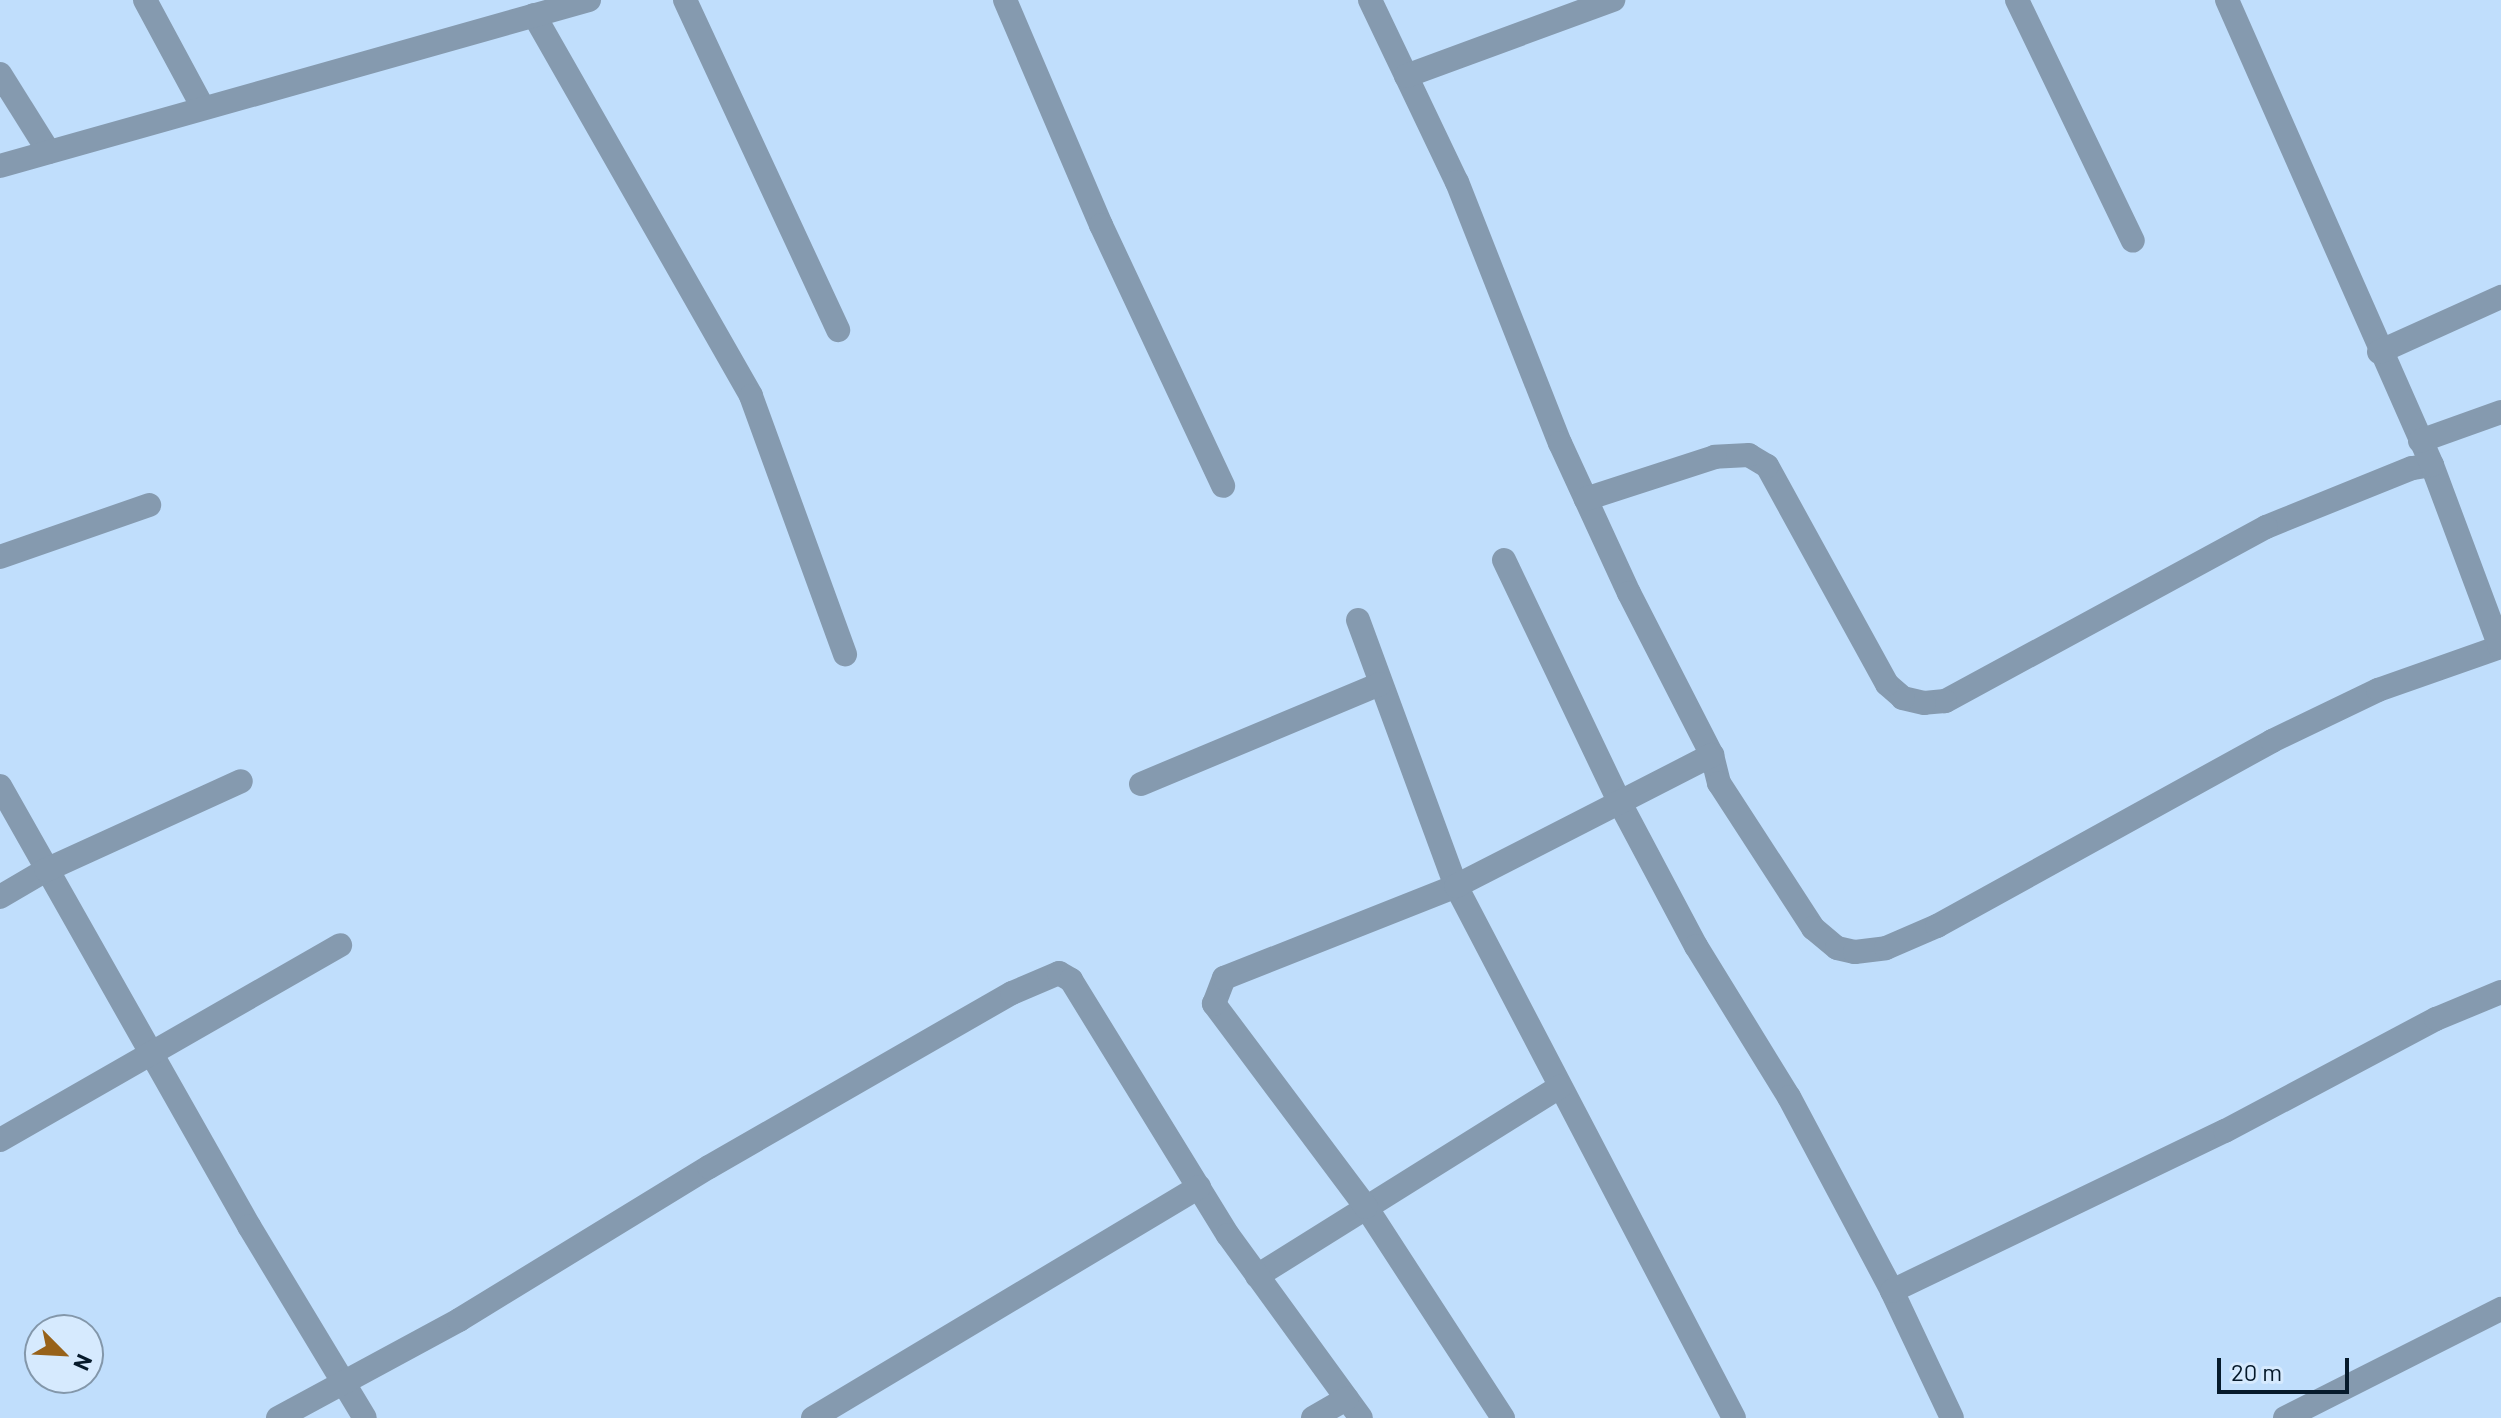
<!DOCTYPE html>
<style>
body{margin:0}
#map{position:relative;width:2501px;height:1418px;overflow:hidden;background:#c0defc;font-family:Barlow,sans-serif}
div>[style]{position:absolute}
.minor>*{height:24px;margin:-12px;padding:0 12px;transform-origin:12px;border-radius:12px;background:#859aaf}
span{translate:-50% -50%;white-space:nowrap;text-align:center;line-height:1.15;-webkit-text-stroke:8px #d6eafe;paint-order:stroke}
.north{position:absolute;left:24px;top:1314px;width:80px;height:80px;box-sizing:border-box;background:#d6eafe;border:2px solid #8397aa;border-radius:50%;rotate:114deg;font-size:22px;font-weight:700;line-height:32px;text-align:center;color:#061a2b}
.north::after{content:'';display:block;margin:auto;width:28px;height:36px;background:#97621a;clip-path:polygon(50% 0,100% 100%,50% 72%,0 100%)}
.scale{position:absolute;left:2217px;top:1358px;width:132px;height:36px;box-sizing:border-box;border:4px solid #061a2b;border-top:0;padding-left:10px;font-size:24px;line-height:28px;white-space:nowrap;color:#061a2b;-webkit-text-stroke:6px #d6eafe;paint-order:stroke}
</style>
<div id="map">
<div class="minor">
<div style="left:145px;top:0;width:120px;rotate:61.7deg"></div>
<div style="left:685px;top:0;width:364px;rotate:65.1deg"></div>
<div style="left:1005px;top:0;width:245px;rotate:66.9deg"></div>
<div style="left:1101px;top:225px;width:288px;rotate:64.9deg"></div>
<div style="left:1370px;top:0;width:202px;rotate:64.5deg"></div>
<div style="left:1457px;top:182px;width:281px;rotate:68.5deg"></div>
<div style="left:1560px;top:443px;width:165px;rotate:65.3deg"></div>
<div style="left:1629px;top:593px;width:182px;rotate:62.9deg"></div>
<div style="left:1712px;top:755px;width:29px;rotate:76deg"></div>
<div style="left:1719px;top:783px;width:173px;rotate:57deg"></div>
<div style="left:1813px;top:928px;width:31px;rotate:40deg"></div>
<div style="left:1837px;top:948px;width:18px;rotate:13deg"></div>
<div style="left:1855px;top:952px;width:31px;rotate:-7deg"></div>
<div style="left:1886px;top:948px;width:56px;rotate:-23.3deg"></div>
<div style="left:1937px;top:926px;width:383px;rotate:-28.9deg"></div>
<div style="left:2272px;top:741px;width:118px;rotate:-25.7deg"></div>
<div style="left:2378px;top:690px;width:129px;rotate:-19.4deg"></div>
<div style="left:2500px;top:647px;width:194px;rotate:-110.5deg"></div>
<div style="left:2432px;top:465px;width:20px;rotate:171deg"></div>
<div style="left:2412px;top:468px;width:157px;rotate:158deg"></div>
<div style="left:2266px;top:527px;width:365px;rotate:151.5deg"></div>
<div style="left:1945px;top:701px;width:21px;rotate:175deg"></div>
<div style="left:1924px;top:703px;width:22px;rotate:-167deg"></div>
<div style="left:1903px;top:698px;width:21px;rotate:-139deg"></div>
<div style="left:1887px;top:684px;width:249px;rotate:-118.8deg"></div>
<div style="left:1767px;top:466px;width:21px;rotate:-149deg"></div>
<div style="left:1749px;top:455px;width:34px;rotate:177deg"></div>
<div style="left:1715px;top:457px;width:136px;rotate:162deg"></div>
<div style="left:2017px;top:0;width:267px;rotate:64.3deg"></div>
<div style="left:2227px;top:0;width:508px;rotate:66.21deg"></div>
<div style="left:534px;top:15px;width:438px;rotate:60.3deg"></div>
<div style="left:751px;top:396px;width:275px;rotate:70deg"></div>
<div style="left:0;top:74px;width:92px;rotate:57.9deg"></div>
<div style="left:1406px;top:76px;width:221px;rotate:-20.2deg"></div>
<div style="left:0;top:166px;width:612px;rotate:-15.74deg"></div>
<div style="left:2379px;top:352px;width:134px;rotate:-24.3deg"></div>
<div style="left:2420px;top:441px;width:86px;rotate:-19.7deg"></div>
<div style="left:0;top:557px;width:158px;rotate:-19.2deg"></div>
<div style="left:1504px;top:560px;width:272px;rotate:64.5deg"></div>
<div style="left:1621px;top:805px;width:160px;rotate:62deg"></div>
<div style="left:1696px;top:946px;width:177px;rotate:58.4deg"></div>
<div style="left:1789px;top:1097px;width:220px;rotate:62deg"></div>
<div style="left:1892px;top:1291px;width:140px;rotate:64.7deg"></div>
<div style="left:1358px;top:620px;width:283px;rotate:69.8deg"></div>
<div style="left:1456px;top:886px;width:600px;rotate:62.41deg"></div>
<div style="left:1141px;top:784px;width:259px;rotate:-22.7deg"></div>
<div style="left:0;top:786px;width:506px;rotate:60.49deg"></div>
<div style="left:249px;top:1226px;width:224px;rotate:58.9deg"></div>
<div style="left:0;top:897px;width:53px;rotate:-30.4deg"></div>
<div style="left:46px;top:870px;width:214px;rotate:-24.5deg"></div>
<div style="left:0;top:1140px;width:392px;rotate:-29.8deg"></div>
<div style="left:1257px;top:1276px;width:357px;rotate:-32deg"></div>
<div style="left:1892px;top:1291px;width:369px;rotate:-25.7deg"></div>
<div style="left:2225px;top:1131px;width:239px;rotate:-28deg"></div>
<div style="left:2436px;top:1019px;width:70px;rotate:-22.6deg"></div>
<div style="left:278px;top:1418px;width:206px;rotate:-28.4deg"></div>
<div style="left:459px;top:1320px;width:293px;rotate:-31.5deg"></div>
<div style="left:709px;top:1167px;width:349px;rotate:-29.9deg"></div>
<div style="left:1012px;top:993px;width:51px;rotate:-23.1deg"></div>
<div style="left:1059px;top:973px;width:14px;rotate:30deg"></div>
<div style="left:1071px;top:980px;width:299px;rotate:58.4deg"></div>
<div style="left:1228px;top:1235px;width:226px;rotate:54deg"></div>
<div style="left:813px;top:1418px;width:450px;rotate:-30.9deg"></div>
<div style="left:1313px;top:1418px;width:39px;rotate:-30deg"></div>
<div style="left:1503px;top:1418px;width:252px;rotate:-123deg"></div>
<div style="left:1366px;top:1207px;width:254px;rotate:-126.8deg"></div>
<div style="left:1214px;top:1004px;width:28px;rotate:-69deg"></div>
<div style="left:1224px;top:978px;width:250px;rotate:-21.6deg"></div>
<div style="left:1456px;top:886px;width:288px;rotate:-27.1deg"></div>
<div style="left:2285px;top:1418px;width:242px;rotate:-26.8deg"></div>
</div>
<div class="north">N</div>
<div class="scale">20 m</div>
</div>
